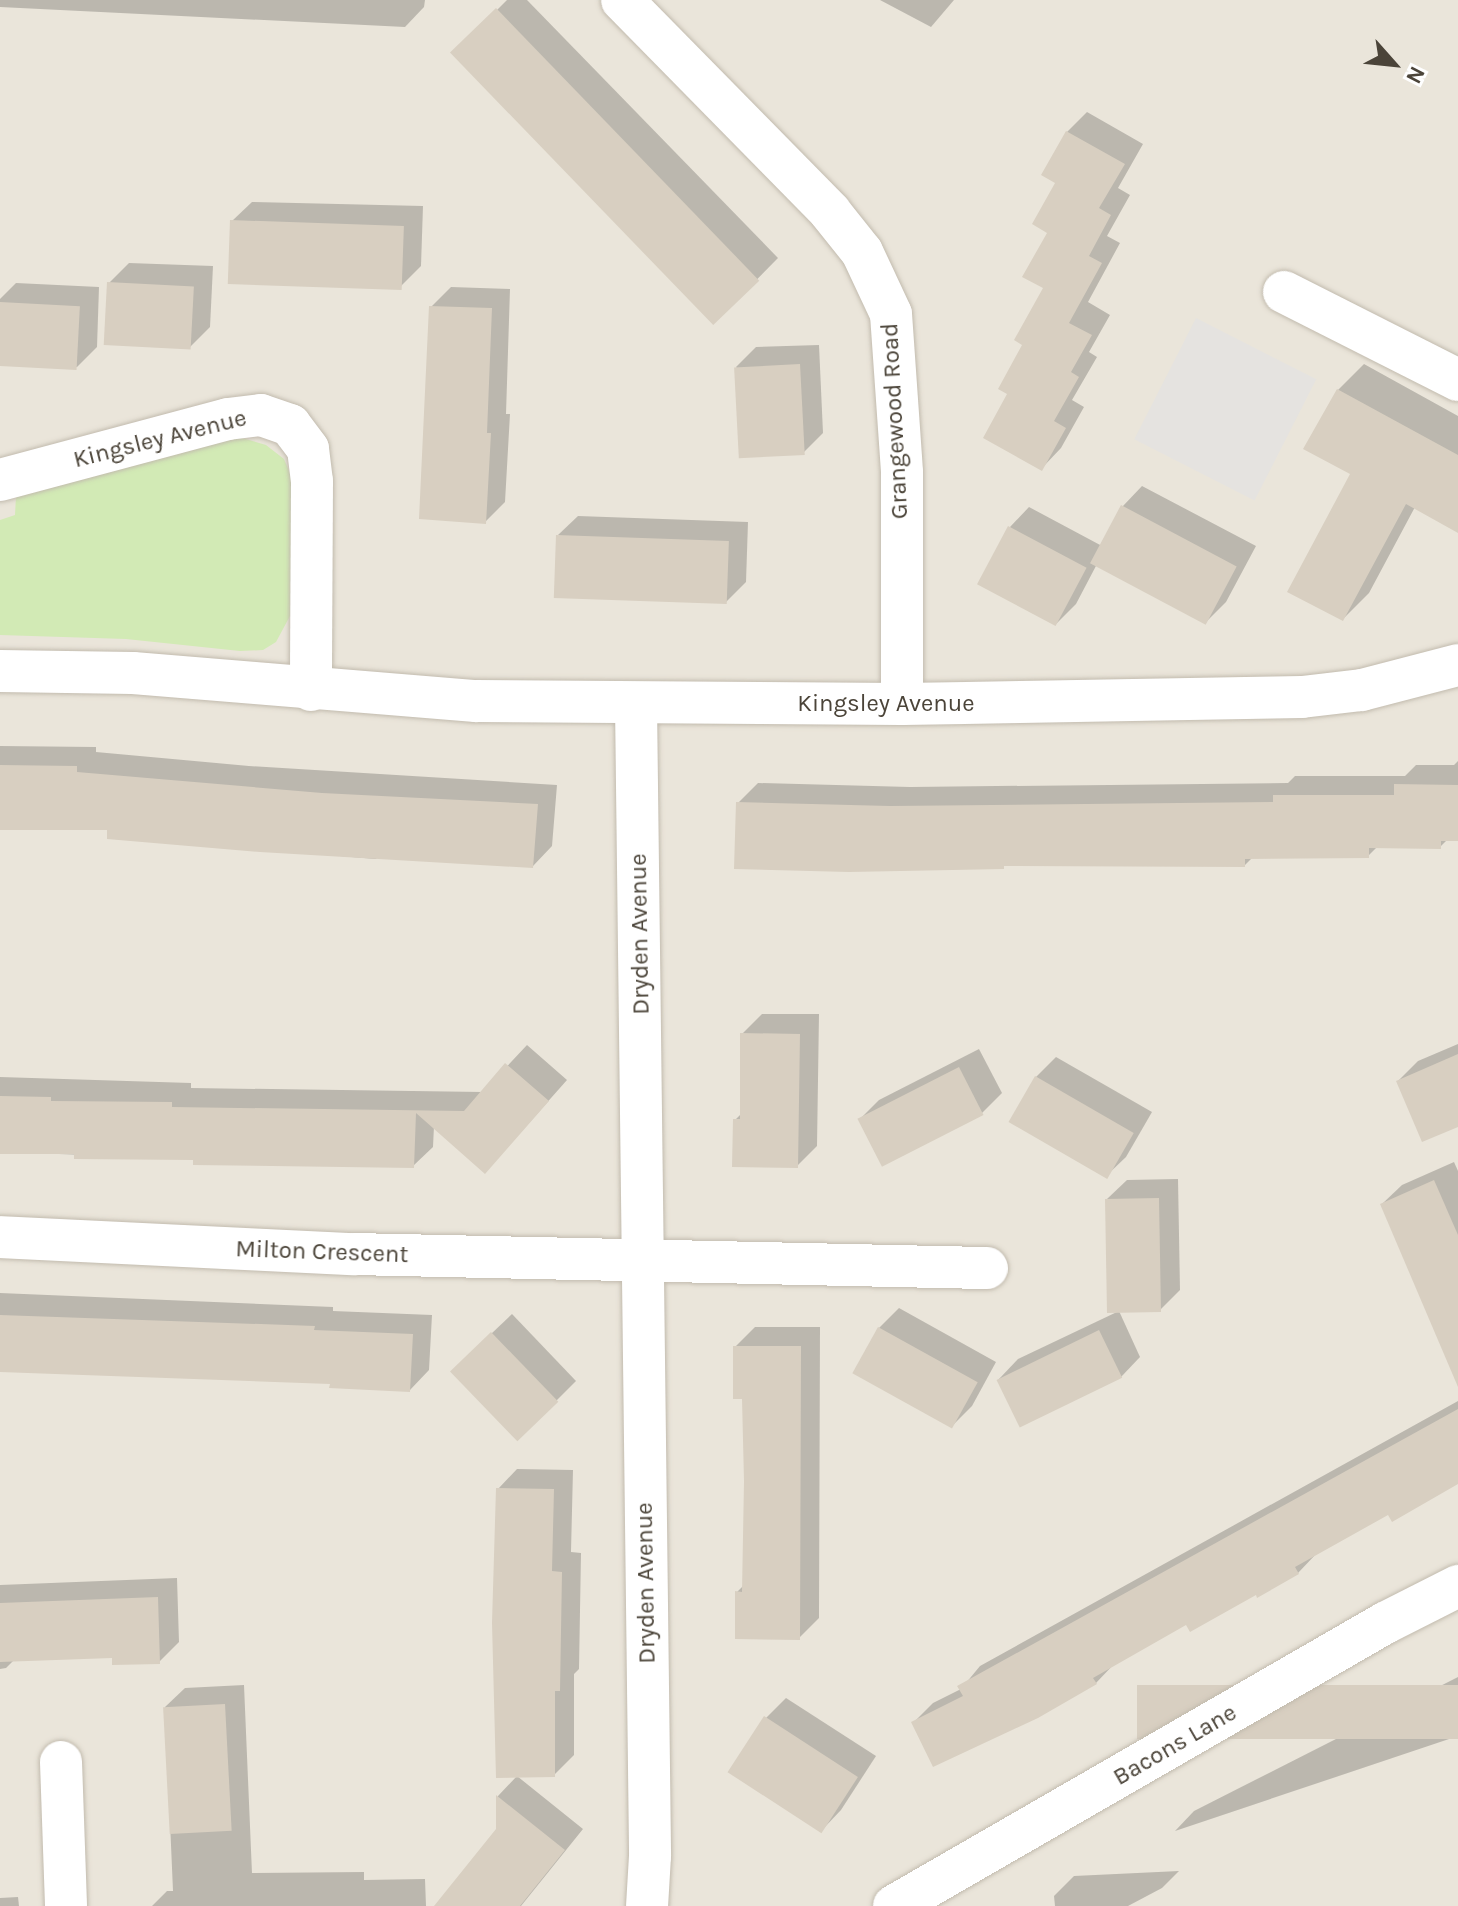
<!DOCTYPE html>
<style>
body{margin:0}
#map{position:relative;width:1458px;height:1906px;overflow:hidden;background:#f6f3ec;font-family:Karla,sans-serif}
div>[style]{position:absolute}
.residential>*{inset:0;background:#eae5da;transform-origin:0 0}
.green>*{inset:0;background:#d2eab5}
.parking>*{inset:0;background:#e5e3e0;transform-origin:0 0}
.shadow>*{inset:0;background:#0003}
.building>*{inset:0;background:#d8cfc1;transform-origin:0 0}
.roads{filter:drop-shadow(0 0 2px #c2bbae) drop-shadow(0 0 2px #c2bbae)}
.street>*{height:42px;margin:-21px;padding:0 21px;transform-origin:21px;border-radius:21px;background:#fff}
span{translate:-50% -50%;white-space:nowrap;text-align:center;line-height:1.15;-webkit-text-stroke:7px #fff;paint-order:stroke}
.street-label{font-size:24px;color:#4b4439}
.north{position:absolute;left:1354px;top:24px;width:80px;height:80px;-webkit-text-stroke:6px #fff;paint-order:stroke;rotate:117deg;font-size:22px;font-weight:700;line-height:32px;text-align:center;color:#4b4439}
.north::after{content:'';display:block;margin:auto;width:28px;height:36px;background:#4b4439;clip-path:polygon(50% 0,100% 100%,50% 72%,0 100%)}
</style>
<div id="map">
<div class="residential">
<div style="left:0;top:0;width:1458px;height:1906px"></div>
</div>
<div class="green">
<div style="clip-path:polygon(239px 437px,266px 445px,284px 459px,292px 478px,290px 616px,276px 642px,263px 650px,240px 651px,126px 639px,0 635px,0 520px,15px 515px,16px 496px)"></div>
</div>
<div class="parking">
<div style="left:1196px;top:318px;width:135px;height:136px;rotate:27deg"></div>
</div>
<div class="shadow">
<div style="clip-path:polygon(0 0,425px 0,424px 7px,405px 27px,0 7px)"></div>
<div style="clip-path:polygon(507px 0,527px 0,778px 258px,715px 322px,454px 53px)"></div>
<div style="clip-path:polygon(880px 0,954px 0,931px 27px)"></div>
<div style="clip-path:polygon(1087px 112px,1143px 144px,1118px 188px,1130px 195px,1107px 236px,1120px 243px,1088px 302px,1110px 315px,1089px 352px,1097px 357px,1072px 400px,1084px 407px,1061px 448px,1042px 468px,1009px 393px,1046px 288px,1050px 232px,1067px 132px)"></div>
<div style="clip-path:polygon(252px 202px,423px 206px,421px 266px,401px 286px,232px 221px)"></div>
<div style="clip-path:polygon(129px 263px,213px 266px,210px 327px,190px 347px,109px 283px)"></div>
<div style="clip-path:polygon(16px 283px,99px 287px,97px 347px,77px 367px,0 364px,0 299px)"></div>
<div style="clip-path:polygon(451px 287px,510px 289px,506px 414px,510px 414px,505px 502px,485px 522px,431px 307px)"></div>
<div style="clip-path:polygon(819px 345px,823px 433px,803px 453px,736px 367px,756px 347px)"></div>
<div style="clip-path:polygon(1364px 364px,1458px 416px,1458px 518px,1415px 507px,1369px 593px,1343px 619px,1352px 473px,1338px 390px)"></div>
<div style="clip-path:polygon(1142px 486px,1256px 546px,1226px 602px,1206px 622px,1097px 564px,1076px 604px,1056px 624px,1010px 527px,1029px 507px,1102px 546px,1123px 506px)"></div>
<div style="clip-path:polygon(578px 516px,748px 522px,746px 582px,726px 602px,558px 535px)"></div>
<div style="clip-path:polygon(0 746px,96px 747px,96px 752px,249px 766px,557px 785px,552px 846px,533px 866px,380px 855px,376px 859px,109px 837px,109px 828px,0 828px)"></div>
<div style="clip-path:polygon(1458px 761px,1458px 839px,1448px 839px,1440px 847px,1378px 846px,1368px 856px,1253px 857px,1245px 865px,738px 803px,758px 783px,910px 787px,1288px 783px,1295px 776px,1405px 776px,1416px 765px,1454px 765px)"></div>
<div style="clip-path:polygon(762px 1014px,819px 1014px,817px 1146px,797px 1166px,735px 1120px,742px 1113px,742px 1034px)"></div>
<div style="clip-path:polygon(1458px 1044px,1458px 1125px,1398px 1081px,1418px 1061px)"></div>
<div style="clip-path:polygon(527px 1045px,567px 1080px,504px 1151px,434px 1126px,433px 1147px,413px 1166px,0 1152px,0 1077px,191px 1083px,191px 1088px,483px 1092px)"></div>
<div style="clip-path:polygon(979px 1049px,1002px 1093px,982px 1113px,860px 1119px,879px 1100px)"></div>
<div style="clip-path:polygon(1056px 1057px,1152px 1112px,1126px 1157px,1106px 1176px,1036px 1077px)"></div>
<div style="clip-path:polygon(1454px 1162px,1458px 1171px,1458px 1313px,1382px 1204px,1402px 1185px)"></div>
<div style="clip-path:polygon(1178px 1179px,1180px 1290px,1160px 1310px,1107px 1199px,1127px 1180px)"></div>
<div style="clip-path:polygon(0 1293px,333px 1307px,333px 1311px,432px 1315px,429px 1370px,410px 1390px,332px 1382px,0 1369px)"></div>
<div style="clip-path:polygon(899px 1308px,996px 1362px,972px 1406px,952px 1426px,879px 1328px)"></div>
<div style="clip-path:polygon(1119px 1311px,1140px 1357px,1121px 1377px,999px 1379px,1018px 1359px)"></div>
<div style="clip-path:polygon(512px 1314px,576px 1381px,556px 1401px,472px 1352px)"></div>
<div style="clip-path:polygon(755px 1327px,820px 1327px,819px 1618px,799px 1638px,737px 1592px,744px 1585px,746px 1481px,744px 1397px,735px 1347px)"></div>
<div style="clip-path:polygon(1458px 1401px,1458px 1481px,1388px 1512px,1317px 1553px,1298px 1573px,1187px 1622px,1116px 1662px,1096px 1683px,913px 1723px,933px 1703px,961px 1689px,980px 1666px)"></div>
<div style="clip-path:polygon(517px 1469px,573px 1470px,571px 1552px,581px 1553px,579px 1669px,574px 1674px,574px 1755px,554px 1775px,498px 1489px)"></div>
<div style="clip-path:polygon(177px 1578px,179px 1642px,159px 1662px,113px 1656px,15px 1659px,6px 1668px,0 1669px,0 1585px)"></div>
<div style="clip-path:polygon(1458px 1677px,1458px 1736px,1175px 1831px,1194px 1811px)"></div>
<div style="clip-path:polygon(244px 1685px,252px 1873px,364px 1872px,364px 1880px,425px 1879px,426px 1906px,152px 1906px,167px 1891px,173px 1891px,165px 1707px,185px 1688px)"></div>
<div style="clip-path:polygon(786px 1698px,876px 1756px,841px 1810px,822px 1830px,766px 1718px)"></div>
<div style="clip-path:polygon(517px 1776px,583px 1829px,521px 1906px,452px 1906px,498px 1830px,498px 1796px)"></div>
<div style="clip-path:polygon(1179px 1871px,1162px 1888px,1128px 1906px,1055px 1906px,1054px 1896px,1074px 1876px)"></div>
<div style="clip-path:polygon(18px 1897px,19px 1906px,0 1906px,0 1898px)"></div>
</div>
<div class="building">
<div style="left:496px;top:8px;width:379px;height:64px;rotate:46deg"></div>
<div style="clip-path:polygon(1066px 131px,1125px 164px,1099px 208px,1111px 215px,1089px 256px,1102px 263px,1069px 323px,1092px 335px,1071px 372px,1079px 377px,1054px 421px,1066px 428px,1042px 471px,983px 438px,1007px 394px,998px 389px,1022px 345px,1014px 340px,1043px 288px,1022px 277px,1047px 233px,1032px 224px,1055px 183px,1041px 175px)"></div>
<div style="left:230px;top:220px;width:174px;height:64px;rotate:2deg"></div>
<div style="left:107px;top:282px;width:87px;height:63px;rotate:3deg"></div>
<div style="left:0;top:302px;width:80px;height:64px;rotate:3deg"></div>
<div style="clip-path:polygon(429px 306px,492px 308px,487px 433px,491px 433px,486px 524px,419px 519px)"></div>
<div style="left:800px;top:364px;width:91px;height:66px;rotate:87deg"></div>
<div style="clip-path:polygon(1337px 389px,1458px 455px,1458px 533px,1406px 504px,1343px 621px,1287px 592px,1350px 474px,1303px 449px)"></div>
<div style="left:1121px;top:505px;width:131px;height:66px;rotate:28deg"></div>
<div style="left:1008px;top:526px;width:89px;height:66px;rotate:28deg"></div>
<div style="left:556px;top:535px;width:173px;height:63px;rotate:2deg"></div>
<div style="clip-path:polygon(0 765px,77px 766px,77px 772px,322px 793px,538px 804px,533px 868px,260px 852px,107px 839px,107px 830px,0 830px)"></div>
<div style="clip-path:polygon(1394px 784px,1458px 785px,1458px 841px,1441px 841px,1441px 849px,1369px 848px,1369px 858px,1245px 859px,1245px 867px,1004px 866px,1004px 869px,849px 872px,734px 869px,736px 802px,890px 806px,1273px 802px,1273px 795px,1394px 795px)"></div>
<div style="clip-path:polygon(740px 1033px,800px 1034px,798px 1168px,732px 1167px,733px 1119px,740px 1119px)"></div>
<div style="clip-path:polygon(1458px 1054px,1458px 1127px,1422px 1142px,1396px 1081px)"></div>
<div style="clip-path:polygon(505px 1063px,549px 1101px,485px 1174px,416px 1113px,414px 1168px,193px 1165px,193px 1160px,74px 1159px,74px 1154px,0 1154px,0 1096px,51px 1097px,51px 1101px,172px 1102px,172px 1107px,464px 1111px)"></div>
<div style="left:959px;top:1067px;width:54px;height:114px;rotate:63deg"></div>
<div style="left:1035px;top:1076px;width:114px;height:53px;rotate:30deg"></div>
<div style="clip-path:polygon(1434px 1180px,1458px 1235px,1458px 1387px,1380px 1204px)"></div>
<div style="left:1159px;top:1198px;width:114px;height:54px;rotate:89deg"></div>
<div style="clip-path:polygon(0 1315px,315px 1326px,314px 1330px,413px 1334px,410px 1392px,329px 1388px,330px 1384px,0 1372px)"></div>
<div style="left:878px;top:1327px;width:114px;height:53px;rotate:29deg"></div>
<div style="left:1099px;top:1330px;width:53px;height:114px;rotate:64deg"></div>
<div style="left:491px;top:1332px;width:97px;height:57px;rotate:46deg"></div>
<div style="clip-path:polygon(733px 1346px,801px 1346px,800px 1640px,735px 1639px,735px 1591px,742px 1592px,744px 1481px,742px 1399px,733px 1399px)"></div>
<div style="clip-path:polygon(1458px 1409px,1458px 1484px,1392px 1522px,1388px 1515px,1295px 1567px,1299px 1574px,1257px 1598px,1256px 1595px,1190px 1632px,1186px 1625px,1093px 1678px,1097px 1684px,1038px 1718px,933px 1767px,911px 1722px,963px 1696px,957px 1686px)"></div>
<div style="clip-path:polygon(496px 1488px,554px 1489px,552px 1571px,562px 1572px,560px 1691px,555px 1691px,555px 1777px,496px 1778px,492px 1623px)"></div>
<div style="clip-path:polygon(158px 1597px,160px 1664px,112px 1665px,112px 1658px,0 1662px,0 1603px)"></div>
<div style="left:1458px;top:1685px;width:54px;height:321px;rotate:90deg"></div>
<div style="left:225px;top:1704px;width:127px;height:62px;rotate:87deg"></div>
<div style="left:764px;top:1716px;width:112px;height:67px;rotate:33deg"></div>
<div style="clip-path:polygon(496px 1795px,565px 1850px,520px 1906px,434px 1906px,496px 1829px)"></div>
</div>
<div class="roads">
<div class="street">
<div style="left:622px;top:0;width:297px;rotate:45.5deg"></div>
<div style="left:830px;top:212px;width:51px;rotate:51.3deg"></div>
<div style="left:862px;top:252px;width:68px;rotate:64.9deg"></div>
<div style="left:891px;top:314px;width:159px;rotate:86deg"></div>
<div style="left:902px;top:473px;width:231px;rotate:90deg"></div>
<div style="left:1284px;top:292px;width:195px;rotate:26.8deg"></div>
<div style="left:0;top:480px;width:236px;rotate:-15deg"></div>
<div style="left:228px;top:419px;width:33px;rotate:-7deg"></div>
<div style="left:261px;top:415px;width:31px;rotate:19deg"></div>
<div style="left:290px;top:425px;width:30px;rotate:53deg"></div>
<div style="left:308px;top:449px;width:32px;rotate:83deg"></div>
<div style="left:312px;top:481px;width:209px;rotate:90.3deg"></div>
<div style="left:0;top:671px;width:133px;rotate:0.9deg"></div>
<div style="left:133px;top:673px;width:344px;rotate:4.7deg"></div>
<div style="left:476px;top:701px;width:426px;rotate:0.4deg"></div>
<div style="left:902px;top:704px;width:400px;rotate:-1deg"></div>
<div style="left:1302px;top:697px;width:60px;rotate:-6.7deg"></div>
<div style="left:1362px;top:690px;width:99px;rotate:-14.6deg"></div>
<div style="left:636px;top:704px;width:1152px;rotate:89.3deg"></div>
<div style="left:650px;top:1856px;width:50px;rotate:93.4deg"></div>
<div style="left:0;top:1237px;width:353px;rotate:2.8deg"></div>
<div style="left:353px;top:1254px;width:634px;rotate:1.27deg"></div>
<div style="left:61px;top:1762px;width:144px;rotate:88deg"></div>
<div style="left:894px;top:1906px;width:567px;rotate:-29.96deg"></div>
<div style="left:1385px;top:1623px;width:82px;rotate:-26.9deg"></div>
</div>
</div>
<div class="street-label">
<span style="left:895px;top:421px;rotate:-93deg">Grangewood Road</span>
<span style="left:160px;top:439px;rotate:-14deg">Kingsley Avenue</span>
<span style="left:886px;top:704px">Kingsley Avenue</span>
<span style="left:640px;top:934px;rotate:-91deg">Dryden Avenue</span>
<span style="left:322px;top:1252px;rotate:2deg">Milton Crescent</span>
<span style="left:646px;top:1583px;rotate:-91deg">Dryden Avenue</span>
<span style="left:1175px;top:1745px;rotate:-30deg">Bacons Lane</span>
</div>
<div class="north">N</div>
</div>
